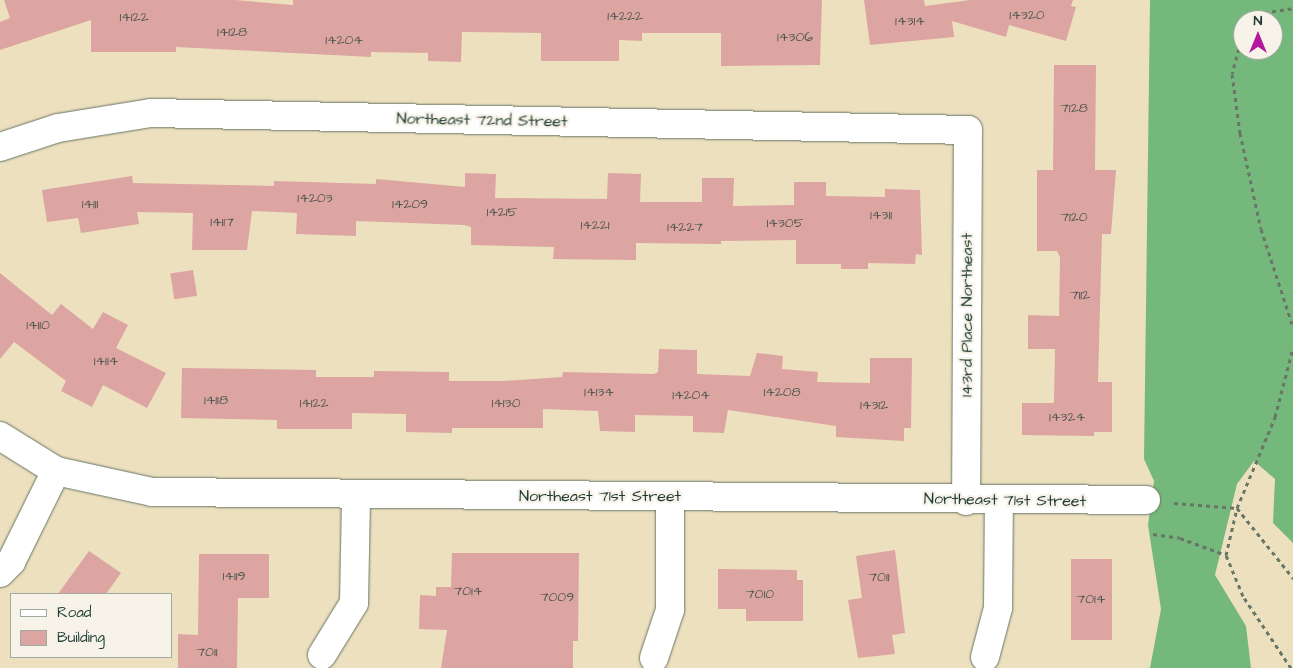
<!DOCTYPE html>
<style>
body{margin:0}
#map{position:relative;width:1293px;height:668px;overflow:hidden;background:#ede0bf;font-family:"Architects Daughter",sans-serif}
div>[style]{position:absolute}
.forest>*{inset:0;background:#74b87c}
.building>*{inset:0;background:#dca5a1;transform-origin:0 0}
.path>*{height:3px;margin-top:-1.5px;transform-origin:0;background:repeating-linear-gradient(90deg,#677665 0 4px,transparent 0 8px)}
.roads{filter:drop-shadow(0 0 1px #677665) drop-shadow(0 0 1px #677665)}
.street>*{height:28px;margin:-14px;padding:0 14px;transform-origin:14px;border-radius:14px;background:#fff}
span{translate:-50% -50%;white-space:nowrap;text-align:center;line-height:1.15;-webkit-text-stroke:4.5px #f7f3e8;paint-order:stroke}
.number-label{font-size:14px;color:#4e574f}
.number-label span{-webkit-text-stroke-width:0}
.street-label{font-size:16px;color:#1f3d34}
.legend{position:absolute;left:10px;top:593px;width:162px;height:65px;box-sizing:border-box;background:#f7f3e8;border:1px solid #a1aaa0;margin:0;padding:6px 9px;list-style:none;font-size:15px;color:#1f3d34}
.legend li{display:flex;align-items:center;gap:10px;height:25px}
.legend b{width:25px;border:1px solid #a1aaa0}
.north{position:absolute;left:1233px;top:10px;width:50px;height:50px;box-sizing:border-box;background:#f7f3e8;border:1px solid #a1aaa0;border-radius:50%;rotate:0deg;font-size:14px;font-weight:700;line-height:20px;text-align:center;color:#1f3d34}
.north::after{content:'';display:block;margin:auto;width:18px;height:22px;background:#b5179e;clip-path:polygon(50% 0,100% 100%,50% 72%,0 100%)}
</style>
<div id="map">
<div class="forest">
<div style="clip-path:polygon(evenodd,1150px 0,1293px 0,1293px 543px,1273px 523px,1275px 479px,1254px 461px,1237px 484px,1215px 575px,1246px 626px,1251px 668px,1150px 668px,1161px 609px,1148px 525px,1154px 481px,1144px 459px,1150px 0,1243px 20px,1273px 20px,1273px 50px,1243px 50px,1243px 20px)"></div>
</div>
<div class="building">
<div style="clip-path:polygon(4px 0,235px 0,293px 5px,293px 0,822px 0,820px 65px,721px 66px,721px 33px,642px 33px,642px 41px,619px 40px,619px 61px,541px 61px,541px 33px,462px 32px,461px 62px,428px 61px,428px 53px,371px 52px,371px 57px,176px 47px,176px 52px,91px 52px,91px 20px,0 50px,0 22px,10px 18px)"></div>
<div style="clip-path:polygon(864px 0,924px 0,925px 6px,970px 0,1073px 0,1071px 6px,1076px 7px,1066px 41px,1009px 25px,1006px 37px,952px 21px,954px 37px,870px 45px)"></div>
<div style="clip-path:polygon(1054px 65px,1096px 65px,1095px 170px,1116px 170px,1111px 234px,1102px 234px,1098px 382px,1112px 382px,1112px 432px,1094px 432px,1094px 436px,1022px 435px,1022px 403px,1054px 403px,1055px 349px,1028px 349px,1028px 315px,1059px 316px,1060px 257px,1057px 251px,1037px 251px,1037px 170px,1053px 170px)"></div>
<div style="clip-path:polygon(465px 173px,496px 174px,495px 198px,607px 199px,608px 173px,641px 174px,640px 202px,702px 202px,702px 178px,734px 178px,733px 206px,794px 205px,794px 182px,826px 182px,826px 196px,885px 197px,885px 189px,920px 190px,922px 255px,916px 254px,915px 264px,868px 263px,868px 269px,841px 269px,841px 264px,796px 264px,796px 240px,721px 241px,721px 244px,636px 243px,636px 260px,553px 259px,554px 247px,471px 245px,471px 227px,464px 225px,356px 221px,356px 236px,296px 234px,297px 213px,252px 211px,247px 250px,192px 250px,193px 213px,137px 212px,139px 224px,81px 233px,78px 218px,47px 222px,42px 190px,132px 176px,133px 183px,274px 186px,274px 181px,376px 184px,376px 179px,465px 187px)"></div>
<div style="left:193px;top:270px;width:26px;height:23px;rotate:81deg"></div>
<div style="clip-path:polygon(0 273px,52px 315px,61px 304px,93px 329px,103px 312px,128px 325px,116px 348px,166px 373px,147px 408px,103px 385px,92px 407px,61px 391px,66px 381px,14px 342px,0 359px)"></div>
<div style="clip-path:polygon(659px 349px,697px 350px,697px 374px,750px 376px,757px 353px,783px 356px,782px 369px,818px 372px,817px 382px,870px 383px,870px 358px,912px 358px,911px 428px,904px 428px,904px 441px,836px 437px,836px 426px,728px 410px,724px 433px,693px 432px,693px 416px,635px 415px,635px 432px,600px 431px,598px 411px,543px 409px,543px 428px,452px 428px,452px 433px,406px 432px,406px 414px,352px 413px,352px 429px,277px 429px,277px 420px,181px 418px,182px 368px,316px 370px,316px 377px,374px 377px,374px 371px,449px 372px,449px 381px,503px 381px,562px 377px,563px 372px,654px 374px,658px 372px)"></div>
<div style="clip-path:polygon(895px 550px,905px 633px,892px 635px,895px 654px,858px 658px,848px 600px,862px 598px,856px 556px)"></div>
<div style="clip-path:polygon(89px 551px,121px 573px,106px 594px,58px 594px)"></div>
<div style="clip-path:polygon(452px 553px,579px 553px,578px 641px,573px 641px,573px 668px,441px 668px,447px 630px,419px 629px,420px 595px,436px 596px,436px 587px,451px 587px)"></div>
<div style="clip-path:polygon(199px 554px,269px 554px,269px 598px,238px 598px,237px 668px,178px 668px,178px 634px,198px 635px)"></div>
<div style="left:1071px;top:559px;width:41px;height:81px"></div>
<div style="clip-path:polygon(718px 569px,797px 570px,797px 580px,803px 580px,803px 621px,746px 621px,746px 609px,718px 609px)"></div>
</div>
<div class="path">
<div style="left:1252px;top:20px;width:7px;rotate:-56deg"></div>
<div style="left:1256px;top:14px;width:37px;rotate:-9deg"></div>
<div style="left:1243px;top:33px;width:42px;rotate:105deg"></div>
<div style="left:1232px;top:74px;width:60px;rotate:82.3deg"></div>
<div style="left:1240px;top:133px;width:98px;rotate:77.7deg"></div>
<div style="left:1261px;top:229px;width:103px;rotate:71.9deg"></div>
<div style="left:1174px;top:503px;width:63px;rotate:4.5deg"></div>
<div style="left:1237px;top:508px;width:90px;rotate:51.3deg"></div>
<div style="left:1153px;top:534px;width:27px;rotate:8deg"></div>
<div style="left:1180px;top:538px;width:49px;rotate:20.3deg"></div>
<div style="left:1291px;top:668px;width:87px;rotate:-123.7deg"></div>
<div style="left:1243px;top:596px;width:44px;rotate:-112.5deg"></div>
<div style="left:1226px;top:555px;width:48px;rotate:-76.8deg"></div>
<div style="left:1237px;top:508px;width:99px;rotate:-67.3deg"></div>
<div style="left:1275px;top:417px;width:71px;rotate:-75.4deg"></div>
</div>
<div class="roads">
<div class="street">
<div style="left:0;top:147px;width:61px;rotate:-18.1deg"></div>
<div style="left:58px;top:128px;width:94px;rotate:-9.2deg"></div>
<div style="left:151px;top:113px;width:817px;rotate:1.19deg"></div>
<div style="left:968px;top:130px;width:371px;rotate:90.3deg"></div>
<div style="left:0;top:436px;width:66px;rotate:32deg"></div>
<div style="left:56px;top:471px;width:98px;rotate:12.3deg"></div>
<div style="left:152px;top:492px;width:994px;rotate:0.46deg"></div>
<div style="left:0;top:573px;width:16px;rotate:-45deg"></div>
<div style="left:11px;top:562px;width:102px;rotate:-63.7deg"></div>
<div style="left:322px;top:655px;width:61px;rotate:-58.4deg"></div>
<div style="left:354px;top:603px;width:109px;rotate:-88.9deg"></div>
<div style="left:985px;top:657px;width:51px;rotate:-75.1deg"></div>
<div style="left:998px;top:608px;width:106px;rotate:-89.5deg"></div>
<div style="left:654px;top:658px;width:51px;rotate:-71.6deg"></div>
<div style="left:670px;top:610px;width:113px;rotate:-90deg"></div>
</div>
</div>
<div class="number-label">
<span style="left:1027px;top:15px">14320</span>
<span style="left:625px;top:16px">14222</span>
<span style="left:134px;top:17px">14122</span>
<span style="left:910px;top:21px">14314</span>
<span style="left:232px;top:32px">14128</span>
<span style="left:795px;top:37px">14306</span>
<span style="left:344px;top:40px">14204</span>
<span style="left:1074px;top:108px">7128</span>
<span style="left:315px;top:198px">14203</span>
<span style="left:90px;top:204px">14111</span>
<span style="left:410px;top:204px">14209</span>
<span style="left:502px;top:212px">14215</span>
<span style="left:881px;top:215px">14311</span>
<span style="left:1074px;top:217px">7120</span>
<span style="left:222px;top:222px">14117</span>
<span style="left:785px;top:223px">14305</span>
<span style="left:595px;top:225px">14221</span>
<span style="left:685px;top:227px">14227</span>
<span style="left:1080px;top:295px">7112</span>
<span style="left:38px;top:325px">14110</span>
<span style="left:106px;top:361px">14114</span>
<span style="left:599px;top:392px">14134</span>
<span style="left:782px;top:392px">14208</span>
<span style="left:691px;top:395px">14204</span>
<span style="left:216px;top:400px">14118</span>
<span style="left:314px;top:403px">14122</span>
<span style="left:506px;top:403px">14130</span>
<span style="left:874px;top:405px">14312</span>
<span style="left:1067px;top:417px">14324</span>
<span style="left:234px;top:576px">14119</span>
<span style="left:879px;top:577px">7011</span>
<span style="left:468px;top:591px">7014</span>
<span style="left:760px;top:594px">7010</span>
<span style="left:557px;top:597px">7009</span>
<span style="left:1091px;top:599px">7014</span>
<span style="left:207px;top:652px">7011</span>
</div>
<div class="street-label">
<span style="left:482px;top:120px;rotate:1deg">Northeast 72nd Street</span>
<span style="left:967px;top:315px;rotate:-90deg">143rd Place Northeast</span>
<span style="left:600px;top:496px">Northeast 71st Street</span>
<span style="left:1005px;top:500px;rotate:1deg">Northeast 71st Street</span>
</div>
<ul class="legend">
<li><b style="height:6px;background:#fff"></b>Road</li>
<li><b style="height:14px;background:#dca5a1"></b>Building</li>
</ul>
<div class="north">N</div>
</div>
